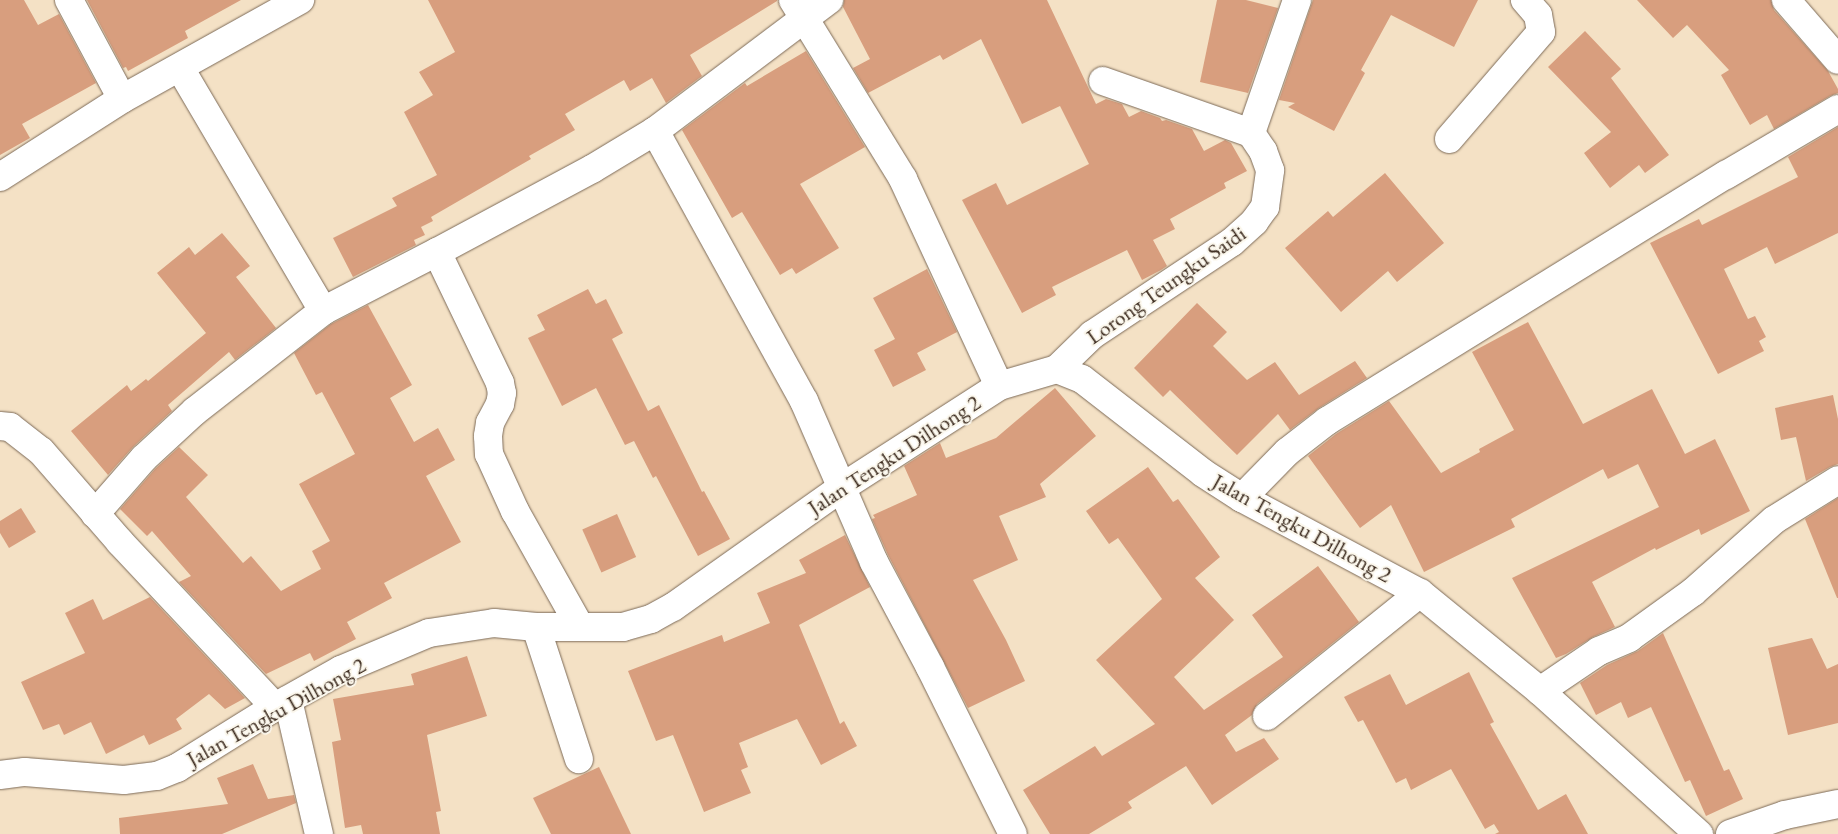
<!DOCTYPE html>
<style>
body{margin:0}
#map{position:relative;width:1838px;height:834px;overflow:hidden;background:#f4e1c5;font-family:"EB Garamond",serif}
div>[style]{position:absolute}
.building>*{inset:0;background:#d89e7e;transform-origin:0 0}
.roads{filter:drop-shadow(0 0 1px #7c6a58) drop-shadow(0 0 1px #7c6a58)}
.minor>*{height:28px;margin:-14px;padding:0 14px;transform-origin:14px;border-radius:14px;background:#fff}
.tertiary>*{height:28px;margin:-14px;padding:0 14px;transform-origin:14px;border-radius:14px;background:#fff}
span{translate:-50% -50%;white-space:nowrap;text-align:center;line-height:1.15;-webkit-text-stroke:4px #fbf7ec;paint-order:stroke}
.street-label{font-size:22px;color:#3b2a1e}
</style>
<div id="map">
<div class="building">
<div style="clip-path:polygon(0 0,24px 0,38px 25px,59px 14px,96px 83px,22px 124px,30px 138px,0 155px)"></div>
<div style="clip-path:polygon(87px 0,241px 0,185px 31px,188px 38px,128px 71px,126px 67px,123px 68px)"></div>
<div style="clip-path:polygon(428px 0,777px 0,777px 1px,690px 55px,702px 76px,666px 103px,652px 78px,630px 91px,624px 80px,565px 114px,575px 130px,529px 156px,531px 159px,431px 217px,433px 221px,421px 227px,425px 235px,414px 240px,416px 245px,353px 277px,333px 238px,397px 206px,392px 198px,437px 175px,404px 112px,433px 95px,419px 72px,455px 52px)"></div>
<div style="clip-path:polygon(844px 0,1047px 0,1096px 104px,1106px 99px,1122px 104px,1129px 117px,1141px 111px,1160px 118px,1162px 121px,1166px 120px,1192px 129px,1204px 151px,1225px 140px,1231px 143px,1247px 171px,1224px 183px,1226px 188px,1170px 219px,1175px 229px,1153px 240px,1167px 266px,1161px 270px,1142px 280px,1127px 250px,1052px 287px,1056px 295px,1022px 313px,962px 200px,996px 183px,1007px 205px,1089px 164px,1060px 106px,1022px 124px,981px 39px,943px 60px,940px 55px,868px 93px,853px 68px,870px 59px,843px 7px)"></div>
<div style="clip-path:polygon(1217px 0,1246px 0,1278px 8px,1248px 93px,1200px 82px)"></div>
<div style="clip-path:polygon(1313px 0,1478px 0,1454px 47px,1391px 15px,1361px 70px,1365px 73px,1334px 131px,1288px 107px,1295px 103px,1279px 100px)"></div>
<div style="clip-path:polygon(1637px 0,1771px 0,1774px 10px,1828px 71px,1838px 89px,1838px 93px,1830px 96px,1774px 129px,1767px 115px,1750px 125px,1721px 75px,1729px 70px,1687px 25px,1673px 38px)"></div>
<div style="clip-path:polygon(1585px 31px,1621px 69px,1611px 78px,1669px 155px,1645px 173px,1639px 165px,1610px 188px,1584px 153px,1611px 132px,1548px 67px)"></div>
<div style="clip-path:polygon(806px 51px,865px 147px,800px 184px,839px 248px,796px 274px,792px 268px,780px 275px,742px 212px,732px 218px,682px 130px,745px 83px,747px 86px)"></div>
<div style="clip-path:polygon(1838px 127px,1838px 233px,1775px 264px,1767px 247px,1724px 269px,1748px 319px,1755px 316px,1766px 337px,1759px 341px,1764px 351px,1718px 374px,1650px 243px,1699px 219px,1702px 225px,1798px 177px,1788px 157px)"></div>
<div style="clip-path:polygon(1385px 173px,1444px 243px,1397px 282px,1388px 271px,1341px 312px,1285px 248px,1328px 211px,1333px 217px)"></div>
<div style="clip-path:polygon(222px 233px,250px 266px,236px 277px,276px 328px,235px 360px,229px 352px,168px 405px,172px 411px,133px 447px,108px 475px,71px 431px,127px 385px,131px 391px,146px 379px,148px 381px,206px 333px,157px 273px,189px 247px,195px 255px)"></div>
<div style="clip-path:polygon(927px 269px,957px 332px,917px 353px,926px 370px,893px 387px,874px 350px,895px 339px,873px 298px)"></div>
<div style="clip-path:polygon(588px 289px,596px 304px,606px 299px,623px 333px,612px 339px,648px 411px,659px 405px,702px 492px,704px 491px,730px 539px,698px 556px,656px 476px,653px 478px,634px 441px,625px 445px,596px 388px,562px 406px,528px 338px,545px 330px,537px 315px)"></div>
<div style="clip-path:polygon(1197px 303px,1227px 332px,1213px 346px,1247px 380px,1275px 362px,1299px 395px,1355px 361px,1367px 378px,1319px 408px,1290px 430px,1278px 414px,1237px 455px,1170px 390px,1163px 397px,1134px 368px)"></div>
<div style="clip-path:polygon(368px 305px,412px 385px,390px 398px,414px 442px,438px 428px,455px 460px,426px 476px,461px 542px,384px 583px,392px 598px,347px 622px,356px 639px,314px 661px,310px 653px,266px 674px,179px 582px,191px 576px,152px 531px,147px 536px,120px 509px,155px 469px,179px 447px,208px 475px,186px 497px,243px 563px,251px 556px,281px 591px,321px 569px,312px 551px,330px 541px,299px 484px,355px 454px,322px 392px,316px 395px,294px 353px,331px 324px)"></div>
<div style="clip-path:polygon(1528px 322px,1583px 424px,1652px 389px,1685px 454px,1715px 439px,1750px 511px,1701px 535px,1699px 529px,1656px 550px,1655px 548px,1592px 582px,1615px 627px,1593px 637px,1566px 654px,1556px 658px,1512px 578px,1659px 507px,1638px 464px,1608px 479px,1603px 469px,1511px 519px,1515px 527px,1424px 572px,1391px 505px,1360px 528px,1308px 456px,1336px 434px,1389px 401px,1441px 473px,1480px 452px,1479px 449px,1514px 430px,1472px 352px)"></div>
<div style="clip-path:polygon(1055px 388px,1096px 436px,1040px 484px,1046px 497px,999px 516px,1018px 560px,973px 580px,1006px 640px,1025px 681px,968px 708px,888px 555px,872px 519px,875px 518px,873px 515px,917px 495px,904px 466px,940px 443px,946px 458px,996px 438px)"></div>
<div style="clip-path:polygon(1833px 395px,1838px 419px,1838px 464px,1830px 467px,1806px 481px,1796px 437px,1781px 440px,1775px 408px)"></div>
<div style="clip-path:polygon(1148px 467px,1173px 502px,1178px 499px,1220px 557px,1195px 578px,1234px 620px,1174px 677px,1204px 710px,1283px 657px,1252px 615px,1318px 566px,1359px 622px,1257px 704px,1252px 715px,1225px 735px,1236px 752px,1264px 738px,1279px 759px,1212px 805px,1186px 766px,1128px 802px,1132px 808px,1089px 834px,1050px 834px,1023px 790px,1095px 746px,1102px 756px,1155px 724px,1096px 660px,1162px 599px,1118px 538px,1109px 544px,1086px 511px)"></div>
<div style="clip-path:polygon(1838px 498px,1838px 598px,1837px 598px,1805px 519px)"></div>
<div style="clip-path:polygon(21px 508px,36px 532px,9px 548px,0 533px,0 521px)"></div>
<div style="left:617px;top:514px;width:47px;height:38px;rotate:66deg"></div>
<div style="clip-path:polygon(845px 535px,870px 587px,799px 625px,840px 724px,844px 721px,857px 746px,821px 765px,797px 719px,739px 743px,748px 767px,741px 770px,751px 793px,704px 812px,673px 735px,656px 741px,628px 671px,722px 635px,724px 642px,770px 623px,757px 593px,806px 573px,799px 560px)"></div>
<div style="clip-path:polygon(150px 597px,245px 698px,225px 709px,209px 694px,176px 719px,182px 729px,149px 745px,144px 735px,106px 754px,91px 722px,64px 735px,59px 724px,43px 730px,21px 682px,85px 653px,65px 613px,93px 599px,103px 620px)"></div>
<div style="clip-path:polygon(1663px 633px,1724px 771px,1729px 769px,1743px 799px,1706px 816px,1690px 780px,1685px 782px,1651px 707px,1628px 718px,1621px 702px,1596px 715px,1580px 683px,1607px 665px,1638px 651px)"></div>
<div style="clip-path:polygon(1812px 638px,1827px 669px,1838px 664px,1838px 723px,1788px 735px,1768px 648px)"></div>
<div style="clip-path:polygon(467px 656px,487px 716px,427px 735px,441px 811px,436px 812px,440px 834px,363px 834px,361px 825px,345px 828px,332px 742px,341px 740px,333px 699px,414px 685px,411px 674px)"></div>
<div style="clip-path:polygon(1469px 672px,1494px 722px,1490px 724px,1538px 810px,1566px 794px,1588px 834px,1495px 834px,1499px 832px,1494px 824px,1485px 829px,1451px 769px,1411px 790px,1406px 778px,1396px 783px,1363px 720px,1358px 722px,1344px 697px,1390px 674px,1406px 705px)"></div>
<div style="clip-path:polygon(253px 764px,268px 799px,294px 795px,296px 803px,222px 834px,120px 834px,119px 818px,228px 804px,217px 778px)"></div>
<div style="clip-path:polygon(599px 767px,631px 834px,551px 834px,533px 798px)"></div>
</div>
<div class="roads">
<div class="minor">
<div style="left:69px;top:0;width:112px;rotate:61.8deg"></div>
<div style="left:793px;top:0;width:210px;rotate:58.4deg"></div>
<div style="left:903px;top:179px;width:228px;rotate:65.1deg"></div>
<div style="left:1786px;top:0;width:79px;rotate:49.1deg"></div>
<div style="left:180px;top:68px;width:282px;rotate:59.5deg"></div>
<div style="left:1103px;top:81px;width:157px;rotate:19.4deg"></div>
<div style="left:655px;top:131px;width:308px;rotate:61.1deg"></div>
<div style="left:804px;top:401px;width:176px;rotate:66.5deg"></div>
<div style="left:874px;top:562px;width:119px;rotate:61.9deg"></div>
<div style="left:930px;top:667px;width:186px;rotate:63.6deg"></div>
<div style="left:1449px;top:139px;width:141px;rotate:-49.3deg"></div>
<div style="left:1541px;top:32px;width:17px;rotate:-100deg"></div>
<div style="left:1538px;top:15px;width:20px;rotate:-131deg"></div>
<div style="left:0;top:177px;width:145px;rotate:-32.6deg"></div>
<div style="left:122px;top:99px;width:204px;rotate:-29.1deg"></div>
<div style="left:437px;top:252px;width:145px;rotate:64.3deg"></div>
<div style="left:500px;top:383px;width:10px;rotate:79deg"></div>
<div style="left:502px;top:393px;width:11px;rotate:100deg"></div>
<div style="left:500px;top:404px;width:21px;rotate:118deg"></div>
<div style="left:490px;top:423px;width:13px;rotate:99deg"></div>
<div style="left:488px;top:436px;width:18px;rotate:87deg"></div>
<div style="left:489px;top:454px;width:63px;rotate:65.5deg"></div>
<div style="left:515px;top:511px;width:133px;rotate:60.7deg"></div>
<div style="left:1057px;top:369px;width:49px;rotate:-44.2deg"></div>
<div style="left:1092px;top:335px;width:168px;rotate:-33.6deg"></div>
<div style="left:1232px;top:242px;width:30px;rotate:-42deg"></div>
<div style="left:1254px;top:222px;width:19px;rotate:-54deg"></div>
<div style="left:1265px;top:207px;width:37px;rotate:-82deg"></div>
<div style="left:1270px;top:170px;width:20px;rotate:-110deg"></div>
<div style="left:1263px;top:151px;width:22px;rotate:-124deg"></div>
<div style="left:1251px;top:133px;width:141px;rotate:-70.9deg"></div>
<div style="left:0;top:426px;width:10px;rotate:6deg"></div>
<div style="left:10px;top:427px;width:39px;rotate:38deg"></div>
<div style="left:41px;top:451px;width:121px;rotate:49deg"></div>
<div style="left:120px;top:542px;width:226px;rotate:46.8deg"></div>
<div style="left:1242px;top:498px;width:64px;rotate:-45.6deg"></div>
<div style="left:1287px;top:452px;width:51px;rotate:-37.8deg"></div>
<div style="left:1327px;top:421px;width:469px;rotate:-31.7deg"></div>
<div style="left:1726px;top:175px;width:130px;rotate:-30.5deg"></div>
<div style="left:95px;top:514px;width:74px;rotate:-48.8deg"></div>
<div style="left:144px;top:458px;width:69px;rotate:-42.7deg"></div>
<div style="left:195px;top:411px;width:162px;rotate:-38deg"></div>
<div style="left:323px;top:311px;width:128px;rotate:-27.4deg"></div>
<div style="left:437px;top:252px;width:176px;rotate:-28.2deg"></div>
<div style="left:592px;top:169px;width:74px;rotate:-31.1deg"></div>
<div style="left:655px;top:131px;width:218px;rotate:-37deg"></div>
<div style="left:536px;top:627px;width:139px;rotate:72deg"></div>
<div style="left:1540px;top:691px;width:71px;rotate:-34.1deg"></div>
<div style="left:1599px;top:651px;width:33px;rotate:-23deg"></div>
<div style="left:1629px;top:638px;width:79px;rotate:-35.7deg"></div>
<div style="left:1693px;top:592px;width:108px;rotate:-41.6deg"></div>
<div style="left:1774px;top:520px;width:75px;rotate:-32deg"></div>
<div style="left:288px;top:700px;width:138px;rotate:77deg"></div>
<div style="left:1267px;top:716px;width:196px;rotate:-38.8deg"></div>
<div style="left:1730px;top:834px;width:58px;rotate:-19.1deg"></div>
<div style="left:1785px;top:815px;width:54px;rotate:-11.7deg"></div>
</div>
<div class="tertiary">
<div style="left:0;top:775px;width:25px;rotate:-7deg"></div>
<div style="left:25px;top:772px;width:99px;rotate:4.6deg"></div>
<div style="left:124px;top:780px;width:33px;rotate:-7deg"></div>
<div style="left:157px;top:776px;width:22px;rotate:-22deg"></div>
<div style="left:177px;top:768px;width:115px;rotate:-31.9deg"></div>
<div style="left:275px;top:707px;width:76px;rotate:-29.3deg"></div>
<div style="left:341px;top:670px;width:95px;rotate:-22.8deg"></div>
<div style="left:429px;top:633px;width:66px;rotate:-8.7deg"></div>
<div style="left:494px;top:623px;width:42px;rotate:5.4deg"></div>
<div style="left:536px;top:627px;width:87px"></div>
<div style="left:623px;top:627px;width:29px;rotate:-16deg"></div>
<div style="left:651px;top:619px;width:25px;rotate:-29deg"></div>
<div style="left:673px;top:607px;width:206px;rotate:-35.3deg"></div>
<div style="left:841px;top:488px;width:188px;rotate:-32.8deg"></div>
<div style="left:999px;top:386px;width:60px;rotate:-16.3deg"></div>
<div style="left:1057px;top:369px;width:27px;rotate:22deg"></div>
<div style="left:1082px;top:379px;width:153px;rotate:37.8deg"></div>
<div style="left:1203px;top:473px;width:46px;rotate:32.7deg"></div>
<div style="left:1242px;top:498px;width:202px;rotate:28.1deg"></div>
<div style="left:1420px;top:593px;width:155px;rotate:39.2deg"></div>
<div style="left:1540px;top:691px;width:214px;rotate:42deg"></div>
</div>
</div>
<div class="street-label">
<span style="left:1166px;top:285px;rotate:-35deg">Lorong Teungku Saidi</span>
<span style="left:894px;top:455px;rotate:-33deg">Jalan Tengku Dilhong 2</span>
<span style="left:1302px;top:528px;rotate:29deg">Jalan Tengku Dilhong 2</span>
<span style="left:276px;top:712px;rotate:-29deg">Jalan Tengku Dilhong 2</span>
</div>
</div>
